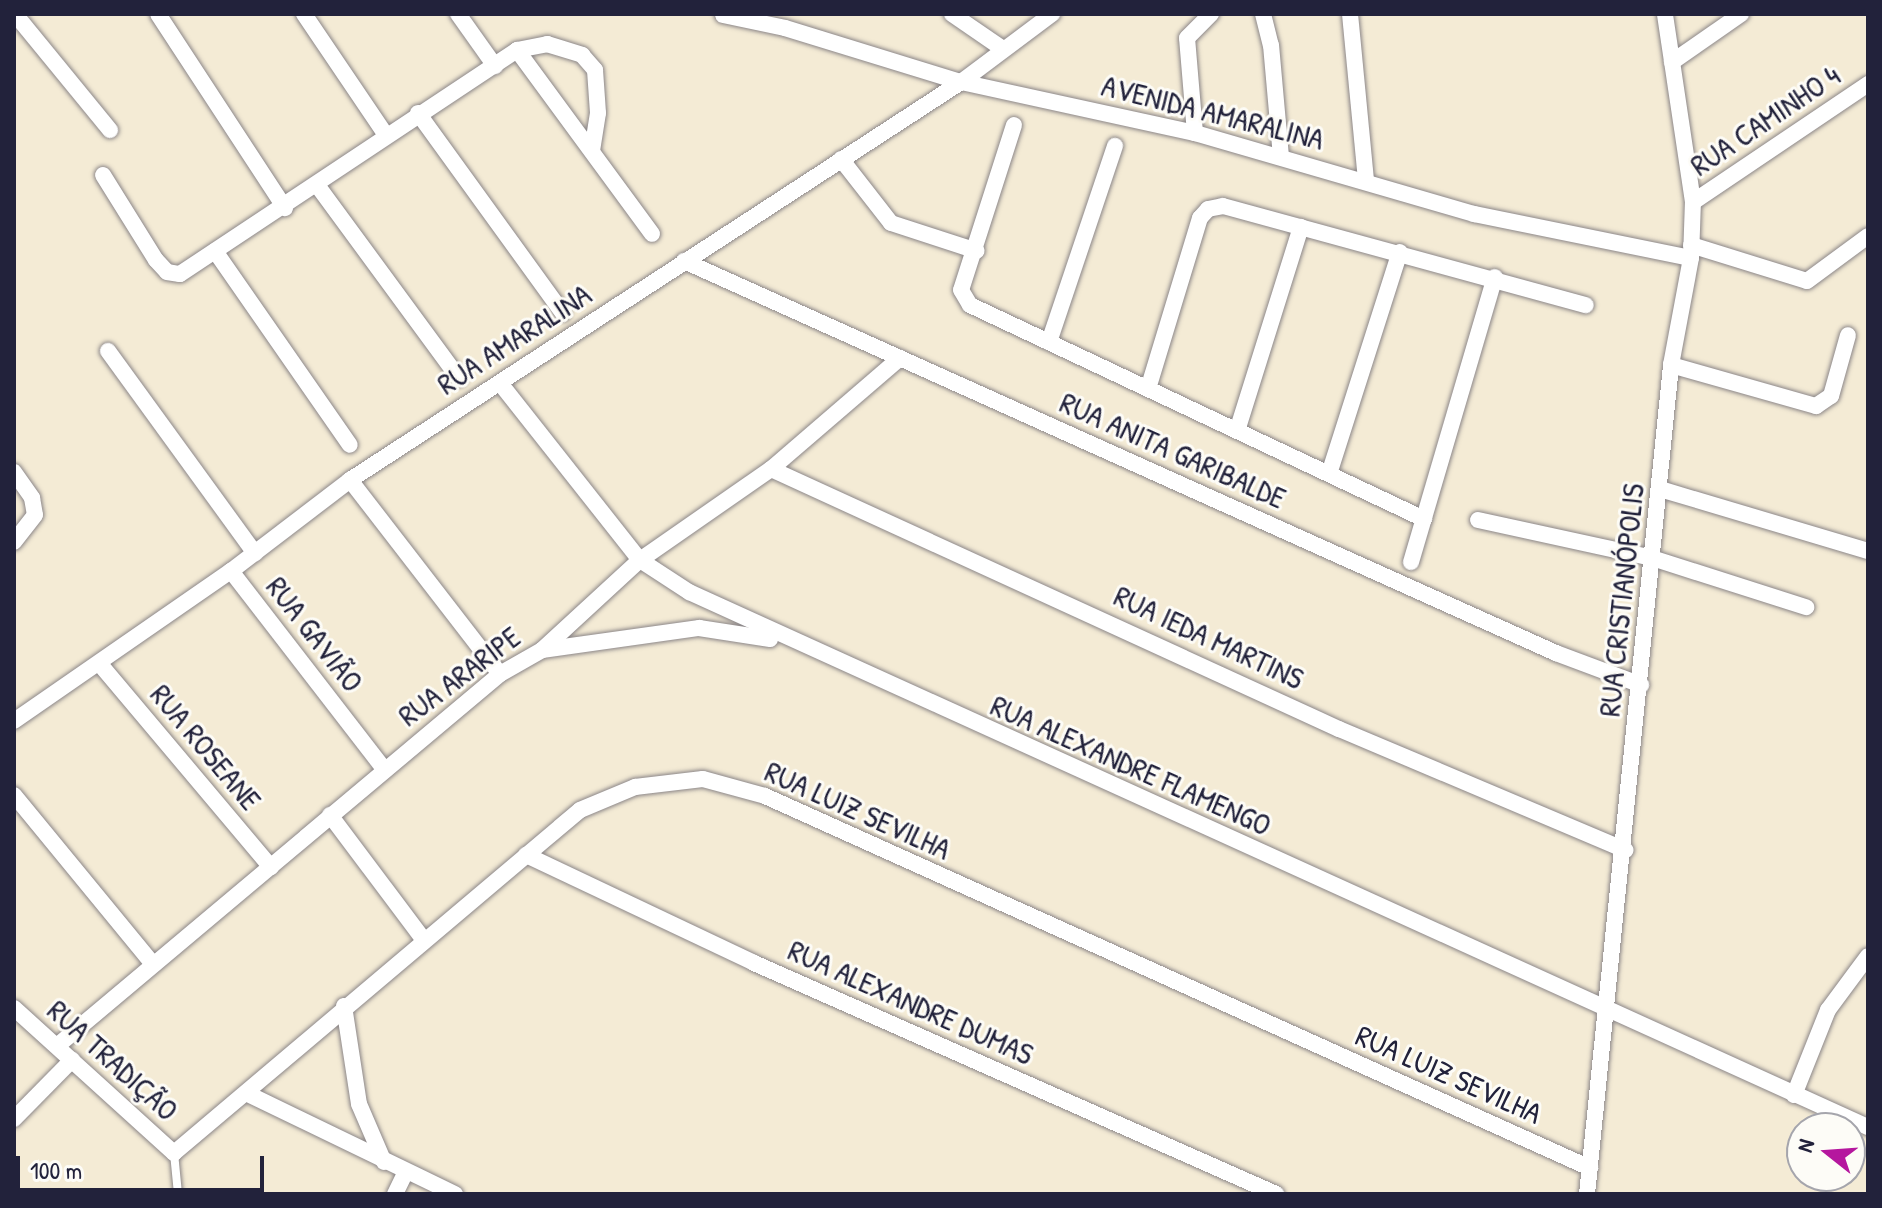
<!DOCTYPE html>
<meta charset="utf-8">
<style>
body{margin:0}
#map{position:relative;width:1882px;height:1208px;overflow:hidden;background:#f4ebd5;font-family:"Patrick Hand",sans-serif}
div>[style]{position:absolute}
.roads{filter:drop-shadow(0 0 2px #8b8688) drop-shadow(0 0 2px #8b8688)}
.lane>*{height:8px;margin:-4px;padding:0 4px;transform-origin:4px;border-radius:4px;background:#fff}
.street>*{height:16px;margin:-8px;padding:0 8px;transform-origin:8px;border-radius:8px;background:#fff}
span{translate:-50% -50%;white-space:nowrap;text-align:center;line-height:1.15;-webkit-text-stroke:6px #fdfcf7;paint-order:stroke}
.street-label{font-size:30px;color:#22223b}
.frame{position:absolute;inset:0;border:16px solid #22223b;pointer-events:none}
.north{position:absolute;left:1786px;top:1112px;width:80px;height:80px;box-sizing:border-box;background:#fdfcf7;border:2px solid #a5a5ac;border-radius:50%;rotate:287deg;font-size:22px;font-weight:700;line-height:32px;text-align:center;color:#22223b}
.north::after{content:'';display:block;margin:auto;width:28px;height:36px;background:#b5179e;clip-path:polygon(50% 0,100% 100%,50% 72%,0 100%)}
.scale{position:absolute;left:16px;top:1156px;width:248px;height:36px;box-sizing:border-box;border:4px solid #22223b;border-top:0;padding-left:10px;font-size:24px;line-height:28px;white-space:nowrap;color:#22223b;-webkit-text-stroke:6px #fdfcf7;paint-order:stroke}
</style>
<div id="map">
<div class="roads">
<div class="lane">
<div style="left:174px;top:1153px;width:41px;rotate:84.4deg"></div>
</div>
<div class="street">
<div style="left:15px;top:14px;width:150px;rotate:50.7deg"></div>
<div style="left:158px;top:14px;width:232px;rotate:56.8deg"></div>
<div style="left:304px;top:14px;width:146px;rotate:55.9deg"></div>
<div style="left:458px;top:14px;width:64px;rotate:54.6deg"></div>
<div style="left:952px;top:14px;width:62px;rotate:34.5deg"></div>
<div style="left:1263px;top:14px;width:32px;rotate:76deg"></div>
<div style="left:1271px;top:45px;width:112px;rotate:84.9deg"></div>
<div style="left:1350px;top:14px;width:168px;rotate:84.5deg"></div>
<div style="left:723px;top:15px;width:63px;rotate:11.8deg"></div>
<div style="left:785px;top:28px;width:184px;rotate:17.1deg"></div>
<div style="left:961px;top:82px;width:239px;rotate:12.3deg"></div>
<div style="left:1195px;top:133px;width:291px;rotate:16.2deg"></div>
<div style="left:1474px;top:214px;width:221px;rotate:11.5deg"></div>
<div style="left:517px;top:50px;width:228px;rotate:53.7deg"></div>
<div style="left:1672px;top:62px;width:84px;rotate:-34.8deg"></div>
<div style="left:418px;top:113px;width:247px;rotate:54.1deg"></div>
<div style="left:1014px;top:125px;width:173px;rotate:107.8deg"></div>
<div style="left:961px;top:290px;width:17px;rotate:59deg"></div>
<div style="left:970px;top:305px;width:502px;rotate:25.24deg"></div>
<div style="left:1195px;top:133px;width:95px;rotate:-94.8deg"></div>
<div style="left:1187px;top:38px;width:34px;rotate:-45deg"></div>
<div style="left:841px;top:159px;width:81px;rotate:52deg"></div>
<div style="left:891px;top:223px;width:90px;rotate:18deg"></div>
<div style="left:103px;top:175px;width:100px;rotate:58.1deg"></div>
<div style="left:156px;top:260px;width:16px;rotate:47deg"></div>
<div style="left:167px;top:272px;width:13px;rotate:9deg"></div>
<div style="left:180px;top:274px;width:405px;rotate:-33.6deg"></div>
<div style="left:517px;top:50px;width:31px;rotate:-11deg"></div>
<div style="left:547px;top:44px;width:37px;rotate:17deg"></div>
<div style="left:582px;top:55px;width:20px;rotate:49deg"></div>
<div style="left:595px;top:70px;width:43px;rotate:86deg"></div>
<div style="left:598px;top:113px;width:37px;rotate:99deg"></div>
<div style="left:317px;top:185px;width:240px;rotate:53.7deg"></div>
<div style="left:1693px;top:202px;width:211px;rotate:-34deg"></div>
<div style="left:1691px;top:245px;width:121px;rotate:17.2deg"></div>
<div style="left:1807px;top:281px;width:76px;rotate:-36.4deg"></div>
<div style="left:215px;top:251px;width:236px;rotate:55.2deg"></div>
<div style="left:684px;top:261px;width:956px;rotate:24.21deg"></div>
<div style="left:1556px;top:653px;width:91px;rotate:20.6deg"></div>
<div style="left:1049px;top:342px;width:207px;rotate:-71.4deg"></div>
<div style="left:108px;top:351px;width:250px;rotate:54deg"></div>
<div style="left:1671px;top:365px;width:151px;rotate:15.8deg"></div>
<div style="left:1816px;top:406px;width:18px;rotate:-34deg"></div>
<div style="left:1831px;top:396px;width:63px;rotate:-74.4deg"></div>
<div style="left:500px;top:383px;width:226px;rotate:51.7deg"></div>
<div style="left:640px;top:560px;width:59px;rotate:33.1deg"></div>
<div style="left:689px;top:592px;width:1295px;rotate:24.41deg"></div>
<div style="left:1148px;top:389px;width:179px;rotate:-73.1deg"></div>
<div style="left:1200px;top:218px;width:12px;rotate:-48deg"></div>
<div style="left:1208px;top:209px;width:15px;rotate:-11deg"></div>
<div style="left:1223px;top:206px;width:376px;rotate:15.3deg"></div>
<div style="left:1237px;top:431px;width:214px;rotate:-72.6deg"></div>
<div style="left:771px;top:469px;width:625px;rotate:24.6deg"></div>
<div style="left:1339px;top:729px;width:311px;rotate:22.9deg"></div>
<div style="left:14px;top:472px;width:32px;rotate:55deg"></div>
<div style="left:32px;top:498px;width:17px;rotate:80deg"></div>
<div style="left:35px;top:515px;width:34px;rotate:128deg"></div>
<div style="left:1329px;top:474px;width:233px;rotate:-72.3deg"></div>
<div style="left:350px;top:480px;width:245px;rotate:52.3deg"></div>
<div style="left:1660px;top:489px;width:217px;rotate:16.6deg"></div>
<div style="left:1478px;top:520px;width:178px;rotate:12.3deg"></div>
<div style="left:1652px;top:558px;width:162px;rotate:17.7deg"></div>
<div style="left:1411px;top:562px;width:297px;rotate:-73.6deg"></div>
<div style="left:231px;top:571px;width:250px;rotate:52.3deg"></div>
<div style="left:542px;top:650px;width:159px;rotate:-8deg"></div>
<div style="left:699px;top:628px;width:72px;rotate:8.8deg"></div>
<div style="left:99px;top:663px;width:267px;rotate:49.9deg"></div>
<div style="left:14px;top:721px;width:264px;rotate:-34.7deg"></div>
<div style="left:231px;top:571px;width:150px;rotate:-37.4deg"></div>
<div style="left:350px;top:480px;width:729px;rotate:-33.08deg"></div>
<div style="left:961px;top:82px;width:114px;rotate:-36.8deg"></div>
<div style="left:14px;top:795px;width:216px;rotate:50.6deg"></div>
<div style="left:330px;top:815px;width:155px;rotate:53.1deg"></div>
<div style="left:526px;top:855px;width:252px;rotate:25.3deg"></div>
<div style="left:754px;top:963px;width:571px;rotate:23.87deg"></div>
<div style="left:344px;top:1006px;width:99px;rotate:81.3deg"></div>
<div style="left:359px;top:1104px;width:63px;rotate:66.7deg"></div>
<div style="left:14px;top:1008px;width:216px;rotate:42.2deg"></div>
<div style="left:174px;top:1153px;width:531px;rotate:-40.19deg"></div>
<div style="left:580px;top:810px;width:60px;rotate:-22.7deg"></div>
<div style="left:635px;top:787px;width:68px;rotate:-6.7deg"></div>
<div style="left:703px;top:779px;width:64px;rotate:15.3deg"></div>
<div style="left:765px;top:796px;width:905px;rotate:24.27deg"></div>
<div style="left:57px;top:1046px;width:578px;rotate:-40.02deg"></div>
<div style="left:500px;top:674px;width:48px;rotate:-29.7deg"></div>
<div style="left:542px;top:650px;width:133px;rotate:-42.6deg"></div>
<div style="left:640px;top:560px;width:160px;rotate:-34.8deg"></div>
<div style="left:771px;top:469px;width:170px;rotate:-40.7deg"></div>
<div style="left:248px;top:1094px;width:230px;rotate:25.8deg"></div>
<div style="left:1794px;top:1095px;width:92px;rotate:-68.2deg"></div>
<div style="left:1828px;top:1010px;width:67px;rotate:-53.5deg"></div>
<div style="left:14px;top:1119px;width:83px;rotate:-45.5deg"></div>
<div style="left:395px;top:1194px;width:25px;rotate:-64deg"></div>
<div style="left:1587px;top:1194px;width:833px;rotate:-84.21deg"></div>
<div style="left:1671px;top:365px;width:109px;rotate:-79.4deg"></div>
<div style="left:1691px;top:258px;width:56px;rotate:-88deg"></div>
<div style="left:1693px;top:202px;width:190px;rotate:-98.5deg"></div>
</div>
</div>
<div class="street-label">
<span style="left:1213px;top:112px;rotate:14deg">AVENIDA AMARALINA</span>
<span style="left:1765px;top:120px;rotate:-34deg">RUA CAMINHO 4</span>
<span style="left:514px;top:339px;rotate:-33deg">RUA AMARALINA</span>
<span style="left:1173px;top:450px;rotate:24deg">RUA ANITA GARIBALDE</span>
<span style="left:1621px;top:600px;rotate:-84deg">RUA CRISTIANÓPOLIS</span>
<span style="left:315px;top:634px;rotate:52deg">RUA GAVIÃO</span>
<span style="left:1209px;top:637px;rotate:25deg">RUA IEDA MARTINS</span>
<span style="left:459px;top:676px;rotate:-37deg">RUA ARARIPE</span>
<span style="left:206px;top:747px;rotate:50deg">RUA ROSEANE</span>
<span style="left:1131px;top:765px;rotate:24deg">RUA ALEXANDRE FLAMENGO</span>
<span style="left:858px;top:810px;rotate:24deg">RUA LUIZ SEVILHA</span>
<span style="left:911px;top:1002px;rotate:24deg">RUA ALEXANDRE DUMAS</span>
<span style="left:113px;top:1060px;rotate:42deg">RUA TRADIÇÃO</span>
<span style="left:1449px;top:1074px;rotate:24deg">RUA LUIZ SEVILHA</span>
</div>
<div class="frame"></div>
<div class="north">N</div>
<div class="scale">100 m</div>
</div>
